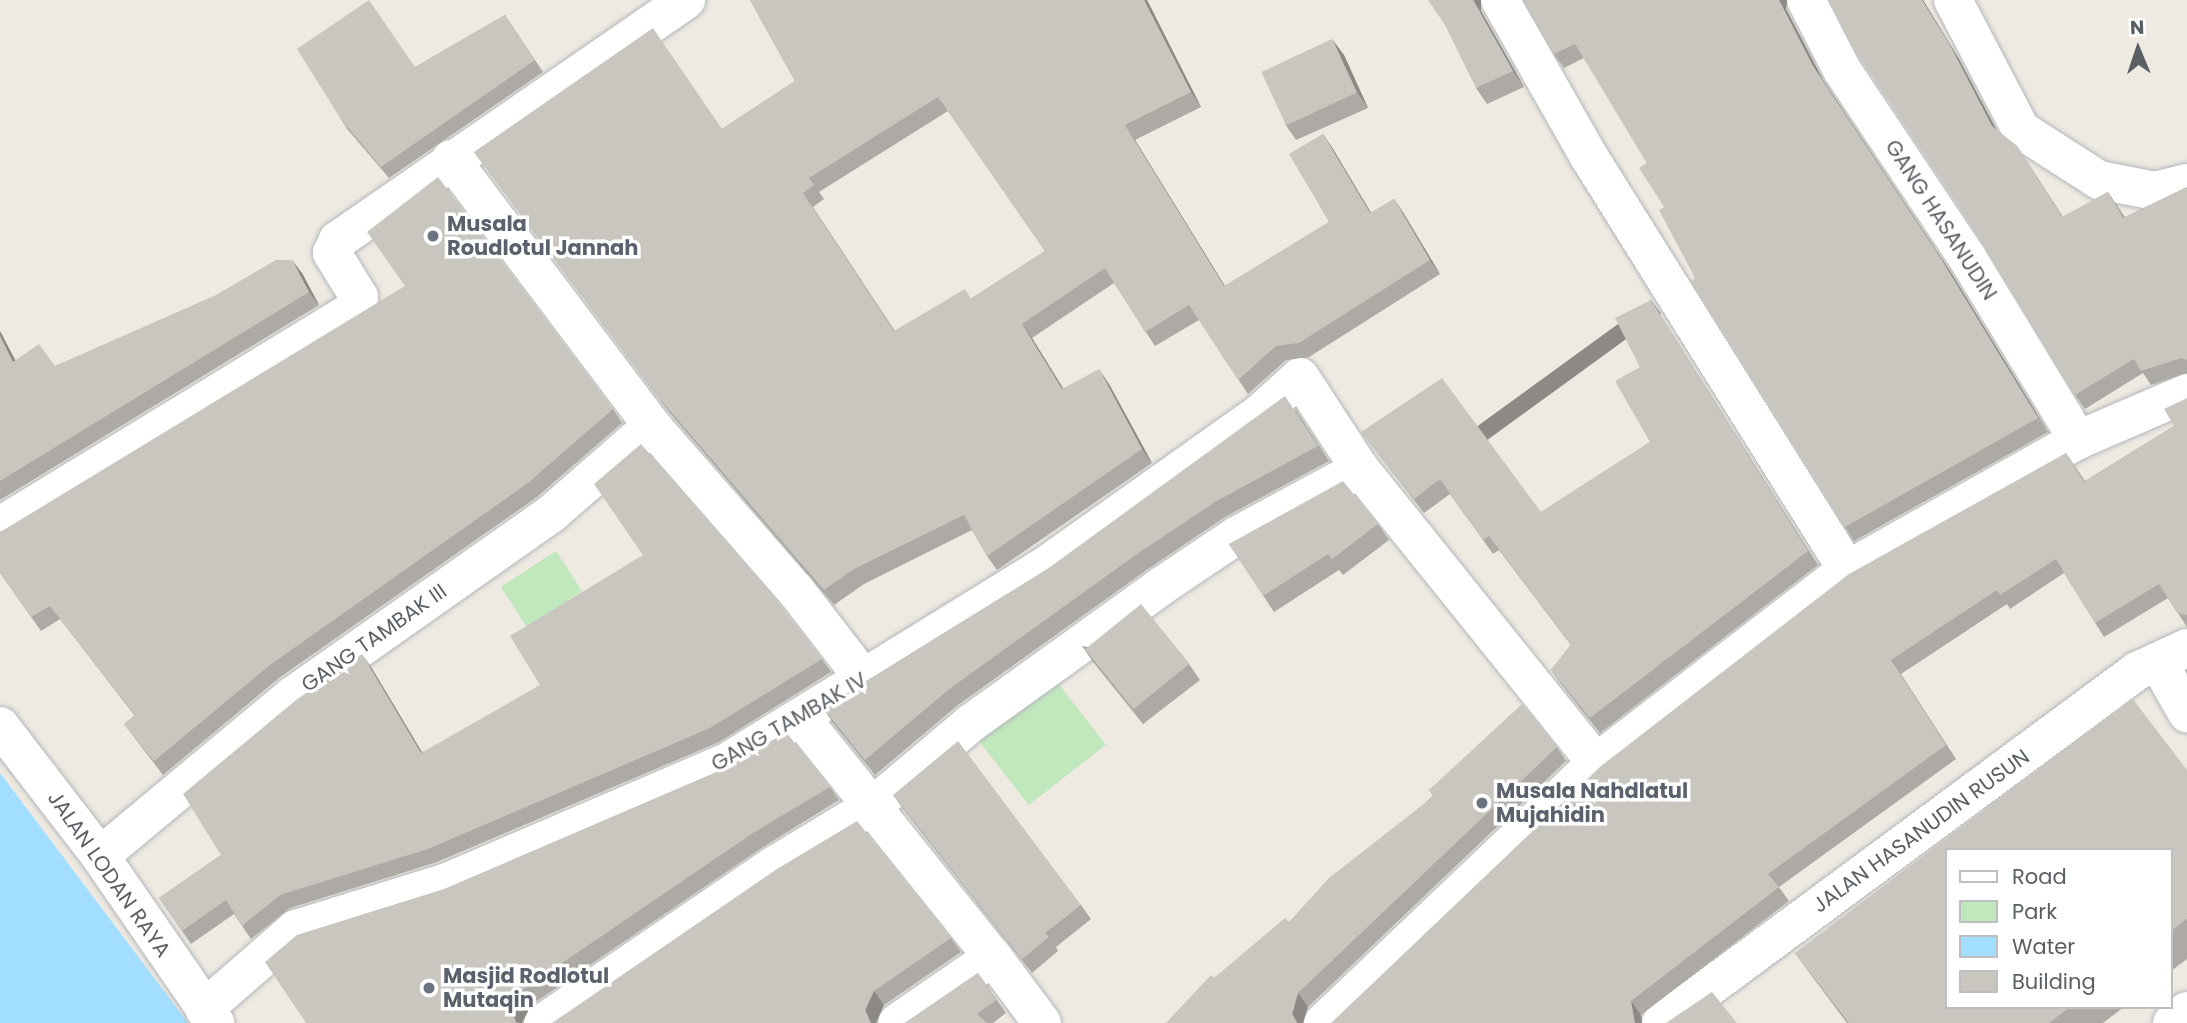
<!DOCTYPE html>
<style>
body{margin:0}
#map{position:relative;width:2187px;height:1023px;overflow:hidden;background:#eeeae2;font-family:Poppins,sans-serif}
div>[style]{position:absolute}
.green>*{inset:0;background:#c1e7bd;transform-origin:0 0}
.water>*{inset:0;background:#a1deff}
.roads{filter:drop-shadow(0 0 2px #b3b6ba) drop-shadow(0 0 2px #b3b6ba)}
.street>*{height:38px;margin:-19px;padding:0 19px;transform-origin:19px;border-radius:19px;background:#fff}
.wall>*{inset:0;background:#ada9a4}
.shaded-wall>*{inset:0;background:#8d8a86;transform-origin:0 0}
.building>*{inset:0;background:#c9c5bf;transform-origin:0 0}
.dots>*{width:19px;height:19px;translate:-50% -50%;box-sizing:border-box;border:4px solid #fff;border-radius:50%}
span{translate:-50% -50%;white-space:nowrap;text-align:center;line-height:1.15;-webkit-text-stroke:7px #fff;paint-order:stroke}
.street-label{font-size:21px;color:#5a5f64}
.worship-label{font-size:21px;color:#5b616d;font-weight:700}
.left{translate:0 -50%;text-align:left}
.legend{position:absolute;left:1945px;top:848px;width:228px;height:161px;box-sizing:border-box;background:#fff;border:2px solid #bdbfc1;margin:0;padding:9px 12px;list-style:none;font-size:21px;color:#5a5f64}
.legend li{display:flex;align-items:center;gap:14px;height:35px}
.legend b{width:35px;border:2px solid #bdbfc1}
.north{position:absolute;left:2103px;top:14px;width:70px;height:70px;-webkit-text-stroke:5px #fff;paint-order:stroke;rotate:358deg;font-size:19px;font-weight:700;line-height:28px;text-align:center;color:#5a5f64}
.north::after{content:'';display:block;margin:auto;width:24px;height:32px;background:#5a5f64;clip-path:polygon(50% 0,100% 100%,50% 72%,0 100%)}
</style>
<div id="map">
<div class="green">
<div style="left:556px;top:551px;width:48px;height:66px;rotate:57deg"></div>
<div style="left:1050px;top:673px;width:91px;height:98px;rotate:52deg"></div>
</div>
<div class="water">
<div style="clip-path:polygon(0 772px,0 773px,188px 1023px,0 1023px)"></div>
</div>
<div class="roads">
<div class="street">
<div style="left:1500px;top:0;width:178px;rotate:60.4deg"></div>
<div style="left:1588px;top:155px;width:489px;rotate:58deg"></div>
<div style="left:1806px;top:0;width:79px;rotate:62.8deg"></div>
<div style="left:1842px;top:70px;width:227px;rotate:56.3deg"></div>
<div style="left:1968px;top:259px;width:212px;rotate:58.7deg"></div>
<div style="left:1953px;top:0;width:147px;rotate:62.4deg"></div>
<div style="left:2021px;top:130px;width:93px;rotate:32.7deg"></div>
<div style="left:2099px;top:180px;width:57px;rotate:11.1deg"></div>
<div style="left:2155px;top:191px;width:33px;rotate:-14deg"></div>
<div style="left:451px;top:159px;width:334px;rotate:53deg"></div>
<div style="left:652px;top:426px;width:219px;rotate:48.9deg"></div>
<div style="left:796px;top:591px;width:111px;rotate:52.3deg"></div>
<div style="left:0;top:526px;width:416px;rotate:-31.4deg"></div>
<div style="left:355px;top:309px;width:13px;rotate:-72deg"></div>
<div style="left:359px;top:297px;width:52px;rotate:-121.5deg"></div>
<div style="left:332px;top:253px;width:14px;rotate:-65deg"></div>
<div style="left:338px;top:240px;width:423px;rotate:-34.6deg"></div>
<div style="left:2158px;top:662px;width:59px;rotate:60.4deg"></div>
<div style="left:802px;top:719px;width:305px;rotate:51.3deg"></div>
<div style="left:993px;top:957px;width:116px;rotate:145.5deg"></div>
<div style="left:0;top:726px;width:164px;rotate:52.4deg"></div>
<div style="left:100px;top:856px;width:203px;rotate:55.4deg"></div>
<div style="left:100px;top:856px;width:250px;rotate:-39.8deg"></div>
<div style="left:292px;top:696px;width:317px;rotate:-35.1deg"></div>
<div style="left:551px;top:514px;width:134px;rotate:-41.1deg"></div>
<div style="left:993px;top:957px;width:82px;rotate:53.4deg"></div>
<div style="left:204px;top:1009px;width:122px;rotate:-41deg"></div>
<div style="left:296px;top:929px;width:156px;rotate:-17.2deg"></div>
<div style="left:445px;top:883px;width:309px;rotate:-23.2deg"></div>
<div style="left:729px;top:761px;width:371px;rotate:-31.7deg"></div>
<div style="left:1045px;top:566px;width:262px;rotate:-35.4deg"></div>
<div style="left:1259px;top:414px;width:55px;rotate:-42.1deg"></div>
<div style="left:1300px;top:377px;width:110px;rotate:56.9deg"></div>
<div style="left:1360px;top:469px;width:377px;rotate:51.2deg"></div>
<div style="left:543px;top:1023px;width:281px;rotate:-34.3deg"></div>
<div style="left:775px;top:865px;width:116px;rotate:-31.2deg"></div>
<div style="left:874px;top:805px;width:127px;rotate:-40.2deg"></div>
<div style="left:971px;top:723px;width:233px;rotate:-35.7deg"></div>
<div style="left:1160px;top:587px;width:92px;rotate:-33.9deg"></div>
<div style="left:1236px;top:536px;width:141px;rotate:-28.4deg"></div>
<div style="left:1323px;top:1023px;width:377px;rotate:-43.6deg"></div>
<div style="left:1596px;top:763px;width:317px;rotate:-37.6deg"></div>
<div style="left:1847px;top:570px;width:265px;rotate:-29.4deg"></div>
<div style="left:2078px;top:440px;width:119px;rotate:-23.3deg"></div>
<div style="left:1661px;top:1023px;width:592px;rotate:-36.48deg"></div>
<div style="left:2137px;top:671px;width:55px;rotate:-24.7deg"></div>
<div style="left:2172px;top:1023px;width:19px;rotate:-39deg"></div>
</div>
</div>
<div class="wall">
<div style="clip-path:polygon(evenodd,750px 0,1147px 0,1201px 107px,1135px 140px,1225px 286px,1329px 222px,1323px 134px,1333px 149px,1371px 213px,1394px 199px,1404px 214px,1440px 274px,1309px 357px,1286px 360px,1248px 394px,1199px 320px,1155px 346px,1114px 283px,1032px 338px,1063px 388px,1109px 384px,1152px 463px,997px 570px,987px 556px,972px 530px,864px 584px,834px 605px,669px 412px,474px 152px,722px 129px,795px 81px,750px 0,948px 111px,1045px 251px,972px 298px,895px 331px,813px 207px,824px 199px,819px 192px,948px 111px)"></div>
<div style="clip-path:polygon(1523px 0,1787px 0,1786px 9px,1823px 80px,1950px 271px,2048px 432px,1854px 541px,1845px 527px,1695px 278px,1647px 163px,1584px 58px,1564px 68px,1554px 54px)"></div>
<div style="clip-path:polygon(1828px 0,1923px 0,1959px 59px,1996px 130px,2017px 146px,2063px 217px,2108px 192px,2125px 217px,2187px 187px,2187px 373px,2151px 385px,2143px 373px,2085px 409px,2075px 395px,1977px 234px)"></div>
<div style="clip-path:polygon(1481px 11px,1524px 87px,1487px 104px,1476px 88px)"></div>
<div style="clip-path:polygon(505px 15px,543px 72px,389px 178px,348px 130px,340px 118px,415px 67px)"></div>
<div style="clip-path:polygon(1344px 55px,1368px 108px,1296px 140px,1285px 124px)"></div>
<div style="clip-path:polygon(302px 273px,319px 305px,0 500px,0 331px,15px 360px,55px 366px)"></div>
<div style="clip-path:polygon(1651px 300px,1818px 565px,1600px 733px,1561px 684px,1551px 670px,1571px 645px,1499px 550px,1493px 554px,1450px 494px,1424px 513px,1361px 432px,1541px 512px,1650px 442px,1640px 367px)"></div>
<div style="clip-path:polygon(2187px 398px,2187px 627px,2168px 598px,2104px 637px,2064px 573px,2010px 609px,2007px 604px,1901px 674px,1956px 759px,1779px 887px,1789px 901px,1641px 1015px,1642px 1023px,1331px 1023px,2066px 453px,2085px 481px,2174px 426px)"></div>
<div style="clip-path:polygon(613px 409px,622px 423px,537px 497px,279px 678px,163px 775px,124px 724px,135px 716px,60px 619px,41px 631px,0 573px)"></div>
<div style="clip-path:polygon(1296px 410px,1329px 461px,1225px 517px,1148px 569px,958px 705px,875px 775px,833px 723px,823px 708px,1046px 570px)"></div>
<div style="clip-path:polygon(1378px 524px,1389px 540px,1343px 575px,1339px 570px,1274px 612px,1229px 544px)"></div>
<div style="clip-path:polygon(1082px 646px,1189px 664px,1200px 680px,1143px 724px,1093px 662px)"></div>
<div style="clip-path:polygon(822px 659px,831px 672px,719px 742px,437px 862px,290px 908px,251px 939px,234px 914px,191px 944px,159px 898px,221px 855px,371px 667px,422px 752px)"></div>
<div style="clip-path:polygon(1557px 747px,1566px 761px,1308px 1007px,1214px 978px,1289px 922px,1433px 796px,1429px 790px)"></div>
<div style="clip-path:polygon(2187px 770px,2187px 959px,2171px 971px,2171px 850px,1947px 1007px,2124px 1007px,2103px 1023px,1847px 1023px,1814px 979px,1795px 953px)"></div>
<div style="clip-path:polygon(830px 787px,839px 800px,763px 847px,531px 1005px,522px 1023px,305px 1023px)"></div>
<div style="clip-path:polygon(893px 795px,1081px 905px,1091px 919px,1056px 947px,1058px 951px,1032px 973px,903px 809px)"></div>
<div style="clip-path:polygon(951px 938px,961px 952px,884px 1005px,552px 1023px)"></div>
<div style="clip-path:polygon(978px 973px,1006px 1013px,993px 1023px,905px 1023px)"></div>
</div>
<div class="shaded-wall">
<div style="clip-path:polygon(1144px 0,1147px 0,1201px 107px,1191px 92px)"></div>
<div style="clip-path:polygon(1473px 0,1481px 0,1481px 11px,1524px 87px,1513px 71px)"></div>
<div style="clip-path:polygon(1779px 0,1787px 0,1786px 9px,1823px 80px,1950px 271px,2048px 432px,1813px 66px)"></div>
<div style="clip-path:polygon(1922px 0,1923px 0,1959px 59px,2002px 140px,1992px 126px)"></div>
<div style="clip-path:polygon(1332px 39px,1344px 55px,1368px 108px,1357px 92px)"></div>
<div style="clip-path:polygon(1125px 125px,1135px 140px,1234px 301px,1224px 286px)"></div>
<div style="clip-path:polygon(1323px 134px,1333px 149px,1380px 228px,1370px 213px)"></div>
<div style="clip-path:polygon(1394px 199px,1404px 214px,1440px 274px,1430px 260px)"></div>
<div style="clip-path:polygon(292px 260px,302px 273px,319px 305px,309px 292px)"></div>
<div style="left:1651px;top:300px;width:17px;height:296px;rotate:54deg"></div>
<div style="clip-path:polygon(1022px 324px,1032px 338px,1072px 403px,1062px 389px)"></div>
<div style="clip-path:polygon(0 331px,23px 375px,13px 362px,0 336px)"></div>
<div style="clip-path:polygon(1099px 369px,1109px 384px,1152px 463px,1142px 449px)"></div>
<div style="clip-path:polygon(362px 654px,371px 667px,430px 766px,421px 753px)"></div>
<div style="clip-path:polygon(521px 991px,531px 1005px,522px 1023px,516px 1023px,511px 1010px)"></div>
<div style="clip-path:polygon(874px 991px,884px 1005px,876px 1023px,870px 1023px,865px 1010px)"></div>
<div style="clip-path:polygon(1298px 993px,1308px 1007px,1303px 1023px,1297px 1023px,1292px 1014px)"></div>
<div style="clip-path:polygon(1631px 1001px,1641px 1015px,1642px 1023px,1634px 1023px)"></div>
</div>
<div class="building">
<div style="clip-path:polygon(369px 0,415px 67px,505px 15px,535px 60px,381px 167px,340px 118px,297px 49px)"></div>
<div style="clip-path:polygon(evenodd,750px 0,1144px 0,1191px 92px,1125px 125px,1224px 286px,1329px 222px,1289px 154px,1323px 134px,1370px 213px,1394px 199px,1430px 260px,1299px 343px,1276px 346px,1238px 380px,1189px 305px,1145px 332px,1105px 268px,1022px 324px,1062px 389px,1099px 369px,1142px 449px,987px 556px,964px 515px,854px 569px,824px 590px,659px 398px,474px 152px,653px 28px,722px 129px,795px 81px,750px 0,938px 97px,1045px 251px,971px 299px,965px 289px,894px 331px,803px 193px,814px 185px,809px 178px,938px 97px)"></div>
<div style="clip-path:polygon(1428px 0,1473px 0,1513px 71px,1476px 88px,1445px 25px)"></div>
<div style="clip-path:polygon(1523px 0,1779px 0,1813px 66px,1940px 257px,2038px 418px,1845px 527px,1691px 281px,1695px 278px,1659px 210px,1664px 207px,1639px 168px,1647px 163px,1575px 44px,1554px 54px)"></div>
<div style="clip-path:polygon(1828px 0,1922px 0,1950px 45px,1992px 126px,2017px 146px,2062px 217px,2108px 192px,2123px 218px,2187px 187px,2187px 360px,2181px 358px,2141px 371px,2134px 359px,2075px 395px,1977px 234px,1851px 45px)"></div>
<div style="left:1332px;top:39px;width:59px;height:78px;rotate:65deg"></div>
<div style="clip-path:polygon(438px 177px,613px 409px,528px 483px,270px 665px,154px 761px,124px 724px,135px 715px,50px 606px,31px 617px,0 573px,0 531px,2px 531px,405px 286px,367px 232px)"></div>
<div style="clip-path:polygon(276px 260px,292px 260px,309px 292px,0 481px,0 336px,13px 362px,39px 344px,55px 366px,216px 295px)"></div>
<div style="clip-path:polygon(1651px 300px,1808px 551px,1590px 718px,1551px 670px,1571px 644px,1489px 536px,1483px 540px,1440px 479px,1414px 499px,1361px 432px,1442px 378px,1541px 512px,1650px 442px,1615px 381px,1640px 367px,1615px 318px)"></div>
<div style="clip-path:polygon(1285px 396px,1318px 446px,1215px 502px,1137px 554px,948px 690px,865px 760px,823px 708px,1046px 570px)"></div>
<div style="clip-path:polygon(2187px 398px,2187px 615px,2177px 613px,2159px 584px,2095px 623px,2056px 559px,2000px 595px,1997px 590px,1891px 660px,1946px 745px,1768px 874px,1779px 887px,1631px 1001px,1635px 1023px,1331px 1023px,1601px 766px,1849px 574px,2066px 453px,2084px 482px,2174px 426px,2164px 409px)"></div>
<div style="clip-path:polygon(641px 444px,770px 592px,822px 659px,710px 728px,428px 849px,280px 895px,242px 926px,226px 900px,182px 931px,159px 898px,221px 855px,183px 794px,296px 700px,362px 654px,421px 753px,540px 685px,510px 636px,643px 555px,594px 484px)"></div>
<div style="clip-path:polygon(1343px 481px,1378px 524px,1332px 559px,1328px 554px,1263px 596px,1229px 544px)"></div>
<div style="left:1141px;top:604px;width:77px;height:72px;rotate:51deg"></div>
<div style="clip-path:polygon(2132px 698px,2187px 770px,2187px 919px,2171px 931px,2171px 850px,1947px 850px,1947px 1007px,2070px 1007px,2049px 1023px,1849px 1023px,1795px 953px)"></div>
<div style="clip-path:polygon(1522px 704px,1557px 747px,1298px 993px,1292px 1014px,1297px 1023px,1166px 1023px,1211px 975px,1214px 978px,1285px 918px,1289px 922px,1329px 878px,1434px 796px,1429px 790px)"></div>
<div style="clip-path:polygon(786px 732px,830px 787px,753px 833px,521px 991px,511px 1010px,516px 1022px,518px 1023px,306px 1023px,265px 962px,297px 935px,444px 889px,728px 767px)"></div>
<div style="clip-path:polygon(958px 741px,1081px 905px,1045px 933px,1049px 937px,1022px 959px,893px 795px)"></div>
<div style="clip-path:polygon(857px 821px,951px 938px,874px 991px,865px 1010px,871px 1023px,552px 1023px,777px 869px)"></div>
<div style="clip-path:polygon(978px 973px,996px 1000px,977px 1014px,987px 1023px,905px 1023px)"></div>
<div style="clip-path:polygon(1712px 992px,1737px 1023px,1666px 1023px)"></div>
</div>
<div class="dots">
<div style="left:433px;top:236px;background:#6b7280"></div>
<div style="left:1482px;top:803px;background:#6b7280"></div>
<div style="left:429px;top:988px;background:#6b7280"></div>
</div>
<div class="street-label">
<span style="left:1941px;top:220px;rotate:57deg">GANG HASANUDIN</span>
<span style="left:374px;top:638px;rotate:-35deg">GANG TAMBAK III</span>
<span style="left:789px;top:722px;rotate:-30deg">GANG TAMBAK IV</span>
<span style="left:1921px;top:831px;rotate:-36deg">JALAN HASANUDIN RUSUN</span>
<span style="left:109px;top:874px;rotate:55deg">JALAN LODAN RAYA</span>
</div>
<div class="worship-label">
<span class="left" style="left:447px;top:236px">Musala<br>Roudlotul Jannah</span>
<span class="left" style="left:1496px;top:803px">Musala Nahdlatul<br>Mujahidin</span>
<span class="left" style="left:443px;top:988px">Masjid Rodlotul<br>Mutaqin</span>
</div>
<ul class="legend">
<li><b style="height:9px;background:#fff"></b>Road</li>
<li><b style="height:19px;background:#c1e7bd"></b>Park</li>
<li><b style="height:19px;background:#a1deff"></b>Water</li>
<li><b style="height:19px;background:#c9c5bf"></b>Building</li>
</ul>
<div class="north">N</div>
</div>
